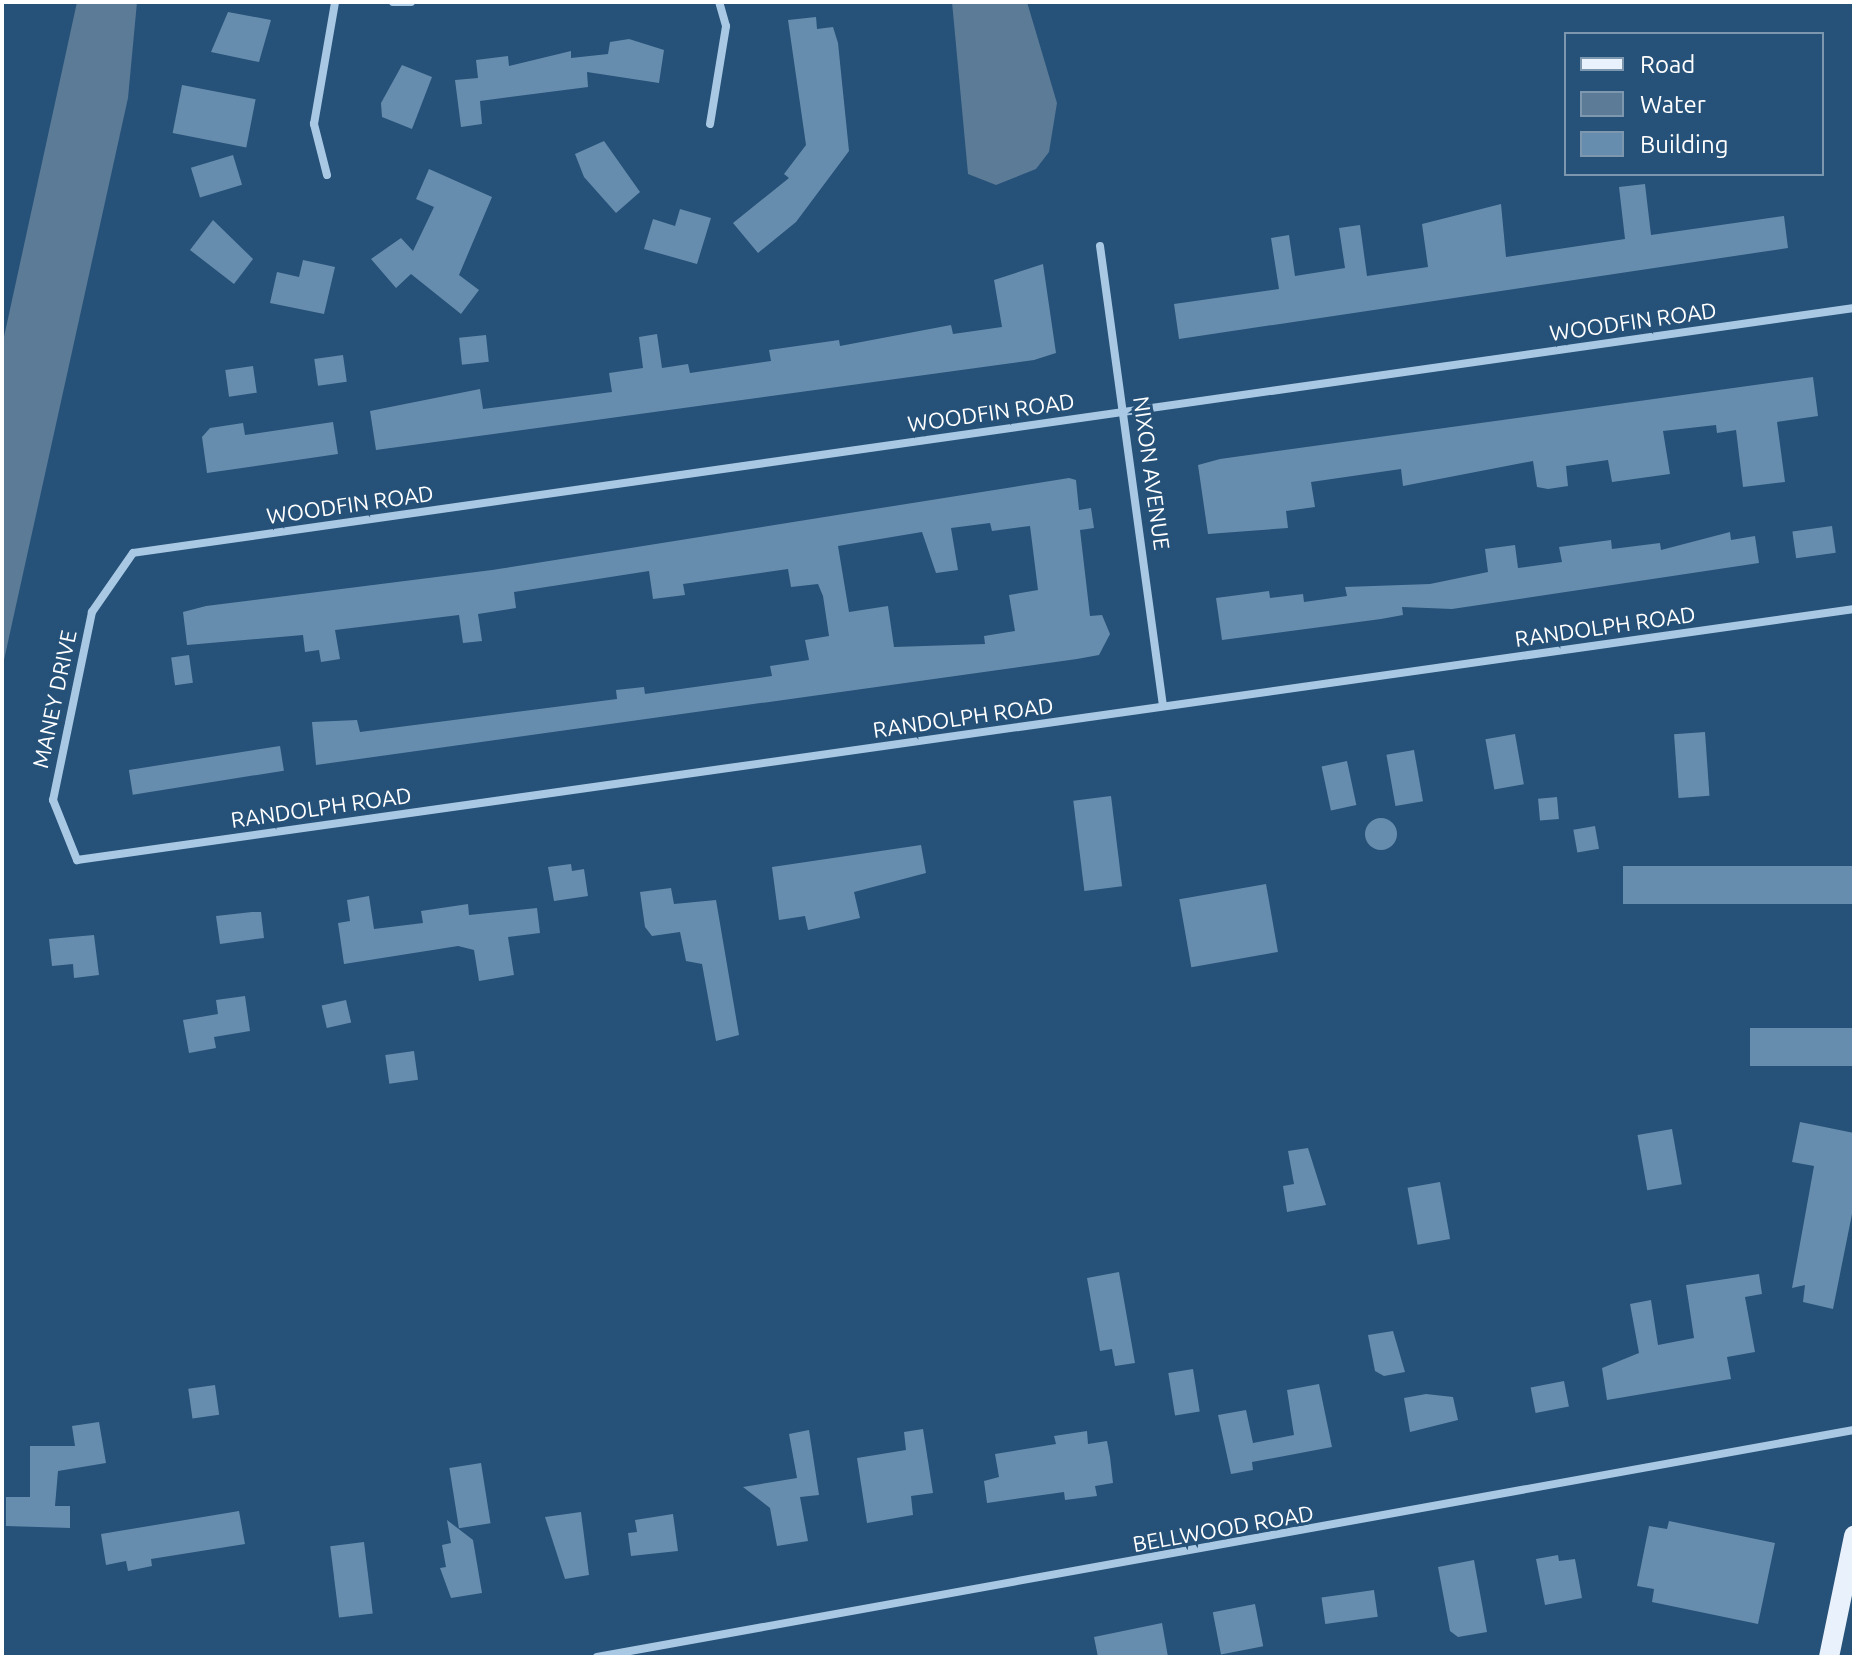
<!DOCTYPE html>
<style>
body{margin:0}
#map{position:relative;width:1856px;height:1659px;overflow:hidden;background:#265178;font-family:Ubuntu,sans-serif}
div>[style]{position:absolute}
.water>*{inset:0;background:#5b7b97}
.building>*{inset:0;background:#678dae;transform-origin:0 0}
.round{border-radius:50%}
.minor>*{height:8px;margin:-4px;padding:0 4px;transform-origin:4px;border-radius:4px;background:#a9c8e3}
.primary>*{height:20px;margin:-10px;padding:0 10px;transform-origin:10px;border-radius:10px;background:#e8f1fc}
span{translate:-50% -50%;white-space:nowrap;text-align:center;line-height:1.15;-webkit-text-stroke:6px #265178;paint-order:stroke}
.street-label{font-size:22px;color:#fff}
.frame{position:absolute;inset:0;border:4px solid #fff;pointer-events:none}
.legend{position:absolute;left:1564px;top:32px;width:260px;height:144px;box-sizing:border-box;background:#265178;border:2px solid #7d97ae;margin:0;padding:10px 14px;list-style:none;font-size:24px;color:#fff}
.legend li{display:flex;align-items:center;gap:16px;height:40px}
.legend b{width:40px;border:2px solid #7d97ae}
</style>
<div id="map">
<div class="water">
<div style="clip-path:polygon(77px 2px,137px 2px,128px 98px,2px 669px,2px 346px)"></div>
<div style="clip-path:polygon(952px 2px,1027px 2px,1057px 103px,1049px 152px,1036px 169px,996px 185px,968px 174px)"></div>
</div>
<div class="building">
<div style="clip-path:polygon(228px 12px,271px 20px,259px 62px,211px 52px)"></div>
<div style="clip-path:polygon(816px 17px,817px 29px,833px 27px,838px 43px,849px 151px,796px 222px,758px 253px,733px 223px,789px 178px,784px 174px,806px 145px,788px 20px)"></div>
<div style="clip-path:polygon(629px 39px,664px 50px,659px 83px,587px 72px,588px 87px,480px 101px,482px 124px,461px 127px,455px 80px,478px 78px,476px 60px,508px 56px,509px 66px,571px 51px,571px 58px,608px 54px,610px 42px)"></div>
<div style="clip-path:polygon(402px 65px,432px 77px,412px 129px,382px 117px,381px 103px)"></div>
<div style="left:182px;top:85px;width:75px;height:49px;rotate:11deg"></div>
<div style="clip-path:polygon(604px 141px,640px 192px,616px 213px,584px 177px,575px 154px)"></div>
<div style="left:233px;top:155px;width:31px;height:44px;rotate:73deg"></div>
<div style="clip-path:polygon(429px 169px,492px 197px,459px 275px,479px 290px,461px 314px,411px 274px,396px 288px,371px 259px,401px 238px,413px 251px,434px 207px,416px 199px)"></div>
<div style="clip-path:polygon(1645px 184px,1651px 235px,1784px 216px,1788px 248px,1179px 339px,1174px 304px,1279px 289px,1271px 238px,1289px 235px,1295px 276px,1345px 268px,1339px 228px,1360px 225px,1367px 276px,1428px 267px,1422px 224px,1501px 204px,1506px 257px,1625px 239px,1619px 187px)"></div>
<div style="clip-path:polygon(680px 209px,711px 218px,697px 264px,644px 249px,653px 219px,675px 226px)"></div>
<div style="clip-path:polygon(213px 220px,253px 259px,234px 284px,190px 250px)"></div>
<div style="clip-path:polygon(303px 260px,335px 267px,324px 314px,270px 303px,277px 272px,299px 277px)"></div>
<div style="clip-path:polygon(1043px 264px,1056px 353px,1034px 360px,376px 450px,370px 411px,480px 389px,483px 409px,612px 392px,609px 373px,643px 368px,639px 337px,657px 334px,662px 368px,688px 364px,690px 373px,771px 361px,769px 350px,839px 340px,840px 346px,951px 325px,953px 334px,1002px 327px,994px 280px)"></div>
<div style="left:486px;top:335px;width:27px;height:27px;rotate:84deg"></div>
<div style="left:343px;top:355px;width:27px;height:29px;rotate:82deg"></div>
<div style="left:253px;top:366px;width:27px;height:28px;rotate:82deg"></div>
<div style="clip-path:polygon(1813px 377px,1818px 416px,1777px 422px,1785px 482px,1743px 487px,1736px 430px,1717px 433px,1716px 425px,1663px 431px,1670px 474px,1612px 482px,1608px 460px,1566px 466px,1568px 486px,1548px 489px,1537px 487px,1533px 461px,1403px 486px,1401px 469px,1311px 482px,1315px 507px,1286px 511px,1288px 528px,1208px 534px,1198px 465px,1220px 459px)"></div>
<div style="clip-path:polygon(333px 422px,338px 454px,207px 473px,202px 437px,210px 428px,243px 423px,245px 435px)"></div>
<div style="clip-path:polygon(evenodd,1069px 478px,1076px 480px,1079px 510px,1091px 508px,1094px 528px,1080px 530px,1090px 616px,1102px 615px,1110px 634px,1099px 655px,1077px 659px,316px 765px,312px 722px,357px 720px,360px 732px,617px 699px,616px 690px,644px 687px,645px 694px,772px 676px,770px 666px,809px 660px,805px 640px,829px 636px,823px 596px,818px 584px,791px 587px,788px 569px,683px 584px,685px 595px,653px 599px,649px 571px,514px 592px,516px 608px,478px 614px,482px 641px,463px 643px,459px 615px,335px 630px,340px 659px,321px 662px,319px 650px,305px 652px,303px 635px,187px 645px,183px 612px,206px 606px,492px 570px,1069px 478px,990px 523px,992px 531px,1030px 526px,1038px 590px,1009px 595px,1015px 631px,984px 636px,985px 644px,894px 647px,888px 606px,849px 612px,838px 546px,922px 532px,936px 573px,958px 570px,951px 528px,990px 523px)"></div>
<div style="left:1832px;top:526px;width:27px;height:40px;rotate:82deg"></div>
<div style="clip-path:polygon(1730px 532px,1731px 540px,1755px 536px,1759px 563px,1452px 609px,1402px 607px,1403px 615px,1381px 619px,1222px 640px,1216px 598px,1269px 591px,1270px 598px,1303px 594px,1304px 602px,1347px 596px,1345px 587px,1430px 584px,1488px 572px,1485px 549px,1515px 545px,1518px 568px,1562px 562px,1559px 547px,1611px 540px,1612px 549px,1660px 543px,1661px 550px)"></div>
<div style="left:189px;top:655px;width:28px;height:18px;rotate:82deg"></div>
<div style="left:1705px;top:732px;width:64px;height:31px;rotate:86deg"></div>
<div style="left:1515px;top:734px;width:51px;height:30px;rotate:80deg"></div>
<div style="left:280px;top:746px;width:25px;height:153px;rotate:81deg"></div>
<div style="left:1414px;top:750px;width:52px;height:28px;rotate:80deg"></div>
<div style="left:1347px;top:761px;width:45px;height:26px;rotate:78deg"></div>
<div style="left:1111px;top:796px;width:91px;height:38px;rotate:83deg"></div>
<div style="left:1557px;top:797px;width:22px;height:19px;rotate:85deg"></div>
<div class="round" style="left:1365px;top:818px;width:32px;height:32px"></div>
<div style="left:1595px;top:826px;width:23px;height:22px;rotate:80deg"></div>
<div style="clip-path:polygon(921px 845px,926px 873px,854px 892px,860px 918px,808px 930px,805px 916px,779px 920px,772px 867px)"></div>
<div style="clip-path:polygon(571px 864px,572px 871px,584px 869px,588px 896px,554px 901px,548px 867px)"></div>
<div style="left:1854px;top:866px;width:38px;height:231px;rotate:90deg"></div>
<div style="left:1266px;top:884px;width:69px;height:88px;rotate:80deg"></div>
<div style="clip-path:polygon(671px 888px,674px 904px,716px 900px,739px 1035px,716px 1041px,702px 964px,686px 961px,680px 932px,652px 936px,645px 927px,640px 892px)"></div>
<div style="clip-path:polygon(369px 896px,374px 929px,423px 923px,421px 911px,468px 904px,469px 915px,537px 908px,540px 933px,508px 937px,514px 975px,479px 981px,474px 950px,458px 946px,344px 964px,338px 923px,350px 921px,347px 900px)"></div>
<div style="clip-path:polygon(252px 912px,261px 912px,264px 938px,220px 944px,216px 916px)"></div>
<div style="clip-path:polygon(94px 935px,99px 975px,74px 978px,73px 964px,52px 966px,49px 939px)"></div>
<div style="clip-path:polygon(245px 996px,250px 1031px,214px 1037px,216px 1048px,189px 1053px,183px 1020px,218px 1014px,216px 1000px)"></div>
<div style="left:346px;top:1000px;width:23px;height:25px;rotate:77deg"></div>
<div style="left:1854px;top:1028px;width:38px;height:104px;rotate:90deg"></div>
<div style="left:414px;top:1051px;width:29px;height:29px;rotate:82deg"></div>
<div style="clip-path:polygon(1800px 1122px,1854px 1133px,1854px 1204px,1833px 1309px,1803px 1302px,1805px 1285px,1792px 1288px,1814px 1166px,1792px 1162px)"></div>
<div style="left:1672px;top:1129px;width:56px;height:35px;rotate:80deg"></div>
<div style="clip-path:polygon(1308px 1148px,1326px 1205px,1287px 1212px,1283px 1186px,1294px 1184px,1288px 1151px)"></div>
<div style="left:1440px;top:1182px;width:58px;height:33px;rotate:80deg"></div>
<div style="clip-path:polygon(1119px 1272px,1135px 1363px,1115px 1366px,1112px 1349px,1100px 1351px,1087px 1278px)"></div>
<div style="clip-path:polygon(1759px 1274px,1762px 1294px,1745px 1297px,1755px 1352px,1727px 1357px,1731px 1379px,1607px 1400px,1602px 1368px,1639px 1353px,1630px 1304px,1651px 1300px,1658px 1345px,1694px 1338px,1686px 1285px)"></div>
<div style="clip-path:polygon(1393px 1331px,1405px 1372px,1384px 1376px,1375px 1371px,1368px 1335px)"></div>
<div style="left:1193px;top:1369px;width:43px;height:25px;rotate:81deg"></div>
<div style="left:1564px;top:1381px;width:26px;height:34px;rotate:79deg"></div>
<div style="clip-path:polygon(1319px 1384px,1332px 1447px,1252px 1462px,1253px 1470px,1231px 1474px,1218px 1415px,1246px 1410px,1253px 1443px,1294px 1435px,1287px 1390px)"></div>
<div style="left:215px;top:1385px;width:30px;height:27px;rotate:82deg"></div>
<div style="clip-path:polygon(1426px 1394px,1453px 1397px,1458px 1420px,1410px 1432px,1404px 1398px)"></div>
<div style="clip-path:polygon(99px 1422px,106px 1463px,58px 1471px,55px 1506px,70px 1506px,70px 1528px,6px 1526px,6px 1497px,30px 1497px,30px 1446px,75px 1446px,72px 1426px)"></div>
<div style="clip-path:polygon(923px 1429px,933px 1493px,911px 1496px,913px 1515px,867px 1523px,857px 1458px,906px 1450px,904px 1432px)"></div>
<div style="clip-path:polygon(809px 1430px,819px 1495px,800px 1497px,808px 1541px,777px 1546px,770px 1508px,743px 1487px,797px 1478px,789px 1434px)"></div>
<div style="clip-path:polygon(1087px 1431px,1088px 1444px,1107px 1441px,1110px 1457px,1113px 1483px,1095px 1486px,1097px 1496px,1065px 1500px,1064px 1492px,987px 1503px,984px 1481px,999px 1477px,995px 1454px,1056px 1444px,1054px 1436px)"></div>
<div style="left:481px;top:1463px;width:61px;height:32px;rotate:81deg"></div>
<div style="clip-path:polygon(239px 1511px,245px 1544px,151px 1559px,152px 1566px,128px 1571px,126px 1561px,106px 1565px,101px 1534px)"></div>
<div style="clip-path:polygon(581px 1512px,589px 1575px,565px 1579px,545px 1517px)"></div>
<div style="clip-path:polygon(673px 1514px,678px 1551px,631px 1556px,628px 1533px,637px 1532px,635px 1520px)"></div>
<div style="clip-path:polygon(447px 1520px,473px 1540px,482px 1593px,451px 1598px,440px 1568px,446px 1567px,442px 1545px,451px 1543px)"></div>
<div style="clip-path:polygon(1669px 1521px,1775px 1543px,1758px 1624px,1652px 1602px,1654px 1589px,1637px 1586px,1649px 1526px,1667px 1529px)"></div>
<div style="left:364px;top:1542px;width:72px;height:34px;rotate:83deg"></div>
<div style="clip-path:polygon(1558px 1555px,1559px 1561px,1575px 1559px,1582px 1598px,1545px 1605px,1536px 1559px)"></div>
<div style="clip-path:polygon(1474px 1560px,1487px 1632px,1458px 1637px,1450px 1631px,1438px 1567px)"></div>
<div style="left:1374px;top:1590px;width:27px;height:53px;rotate:82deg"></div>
<div style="left:1255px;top:1604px;width:43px;height:43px;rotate:79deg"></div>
<div style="clip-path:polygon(1162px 1623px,1168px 1657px,1098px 1657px,1094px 1637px)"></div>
</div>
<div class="minor">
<div style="left:393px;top:2px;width:18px"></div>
<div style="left:710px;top:124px;width:99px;rotate:-80.7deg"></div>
<div style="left:726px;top:26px;width:25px;rotate:-106deg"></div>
<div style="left:327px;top:175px;width:53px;rotate:-104.3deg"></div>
<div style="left:314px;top:124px;width:124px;rotate:-80.2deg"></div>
<div style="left:1100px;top:246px;width:464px;rotate:82.2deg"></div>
<div style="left:1854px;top:308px;width:1738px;rotate:171.9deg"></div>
<div style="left:133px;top:553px;width:72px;rotate:124.8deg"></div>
<div style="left:92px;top:612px;width:192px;rotate:101.7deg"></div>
<div style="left:53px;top:800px;width:65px;rotate:68.2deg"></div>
<div style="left:77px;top:860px;width:1795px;rotate:-8.04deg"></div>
<div style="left:597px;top:1657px;width:1277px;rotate:-10.24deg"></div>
</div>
<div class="primary">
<div style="left:1829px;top:1657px;width:124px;rotate:-78.3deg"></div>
</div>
<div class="street-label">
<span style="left:1633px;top:321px;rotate:-8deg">WOODFIN ROAD</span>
<span style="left:991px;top:412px;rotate:-8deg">WOODFIN ROAD</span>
<span style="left:1152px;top:473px;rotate:82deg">NIXON AVENUE</span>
<span style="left:350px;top:504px;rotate:-8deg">WOODFIN ROAD</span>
<span style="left:1605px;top:626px;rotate:-8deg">RANDOLPH ROAD</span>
<span style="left:54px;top:699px;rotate:-78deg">MANEY DRIVE</span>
<span style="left:963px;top:717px;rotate:-8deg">RANDOLPH ROAD</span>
<span style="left:321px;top:807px;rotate:-8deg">RANDOLPH ROAD</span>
<span style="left:1223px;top:1528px;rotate:-10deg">BELLWOOD ROAD</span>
</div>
<div class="frame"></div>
<ul class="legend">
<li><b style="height:10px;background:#e8f1fc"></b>Road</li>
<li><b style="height:22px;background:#5b7b97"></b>Water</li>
<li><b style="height:22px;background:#678dae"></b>Building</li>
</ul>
</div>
